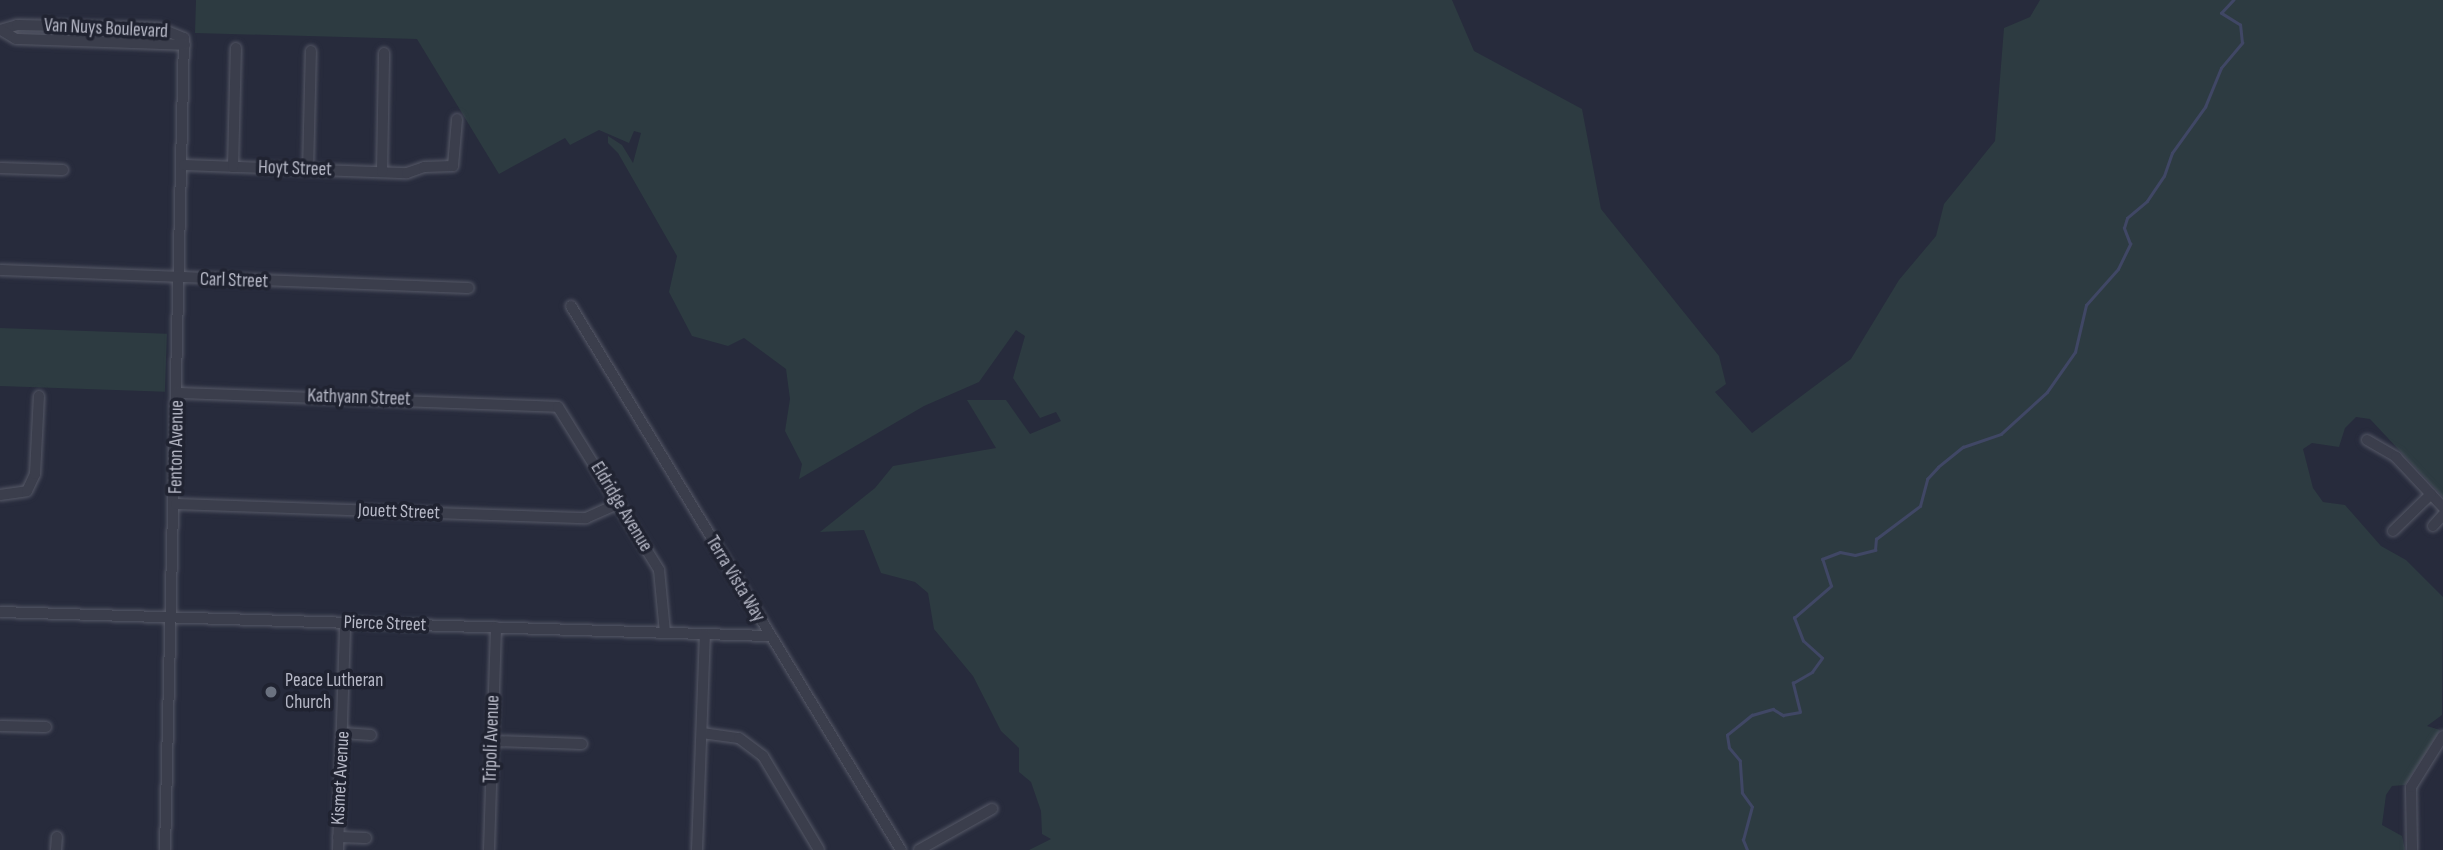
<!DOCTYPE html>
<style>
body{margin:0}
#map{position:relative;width:2443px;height:850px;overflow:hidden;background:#272b3c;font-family:"Sofia Sans Condensed",sans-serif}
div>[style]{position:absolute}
.green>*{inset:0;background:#2d3b41;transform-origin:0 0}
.stream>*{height:2.5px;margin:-1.25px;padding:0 1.25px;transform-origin:1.25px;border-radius:1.25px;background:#404765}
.roads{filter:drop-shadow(0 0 2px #565967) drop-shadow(0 0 2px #565967)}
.minor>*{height:10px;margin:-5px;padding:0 5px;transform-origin:5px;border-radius:5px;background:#3b3e4c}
.dots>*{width:19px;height:19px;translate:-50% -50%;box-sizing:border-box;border:4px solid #202331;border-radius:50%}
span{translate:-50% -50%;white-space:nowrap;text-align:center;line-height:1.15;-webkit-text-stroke:7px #202331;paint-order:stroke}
.street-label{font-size:19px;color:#b7b9c7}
.poi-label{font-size:19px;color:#b7b9c7}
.left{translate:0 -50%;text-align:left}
</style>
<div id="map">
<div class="green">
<div style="clip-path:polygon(196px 0,1452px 0,1474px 51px,1582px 109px,1601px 209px,1719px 356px,1726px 384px,1715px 392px,1752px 433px,1851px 359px,1899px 280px,1936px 236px,1944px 204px,1995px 141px,2004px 28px,2030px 17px,2040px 0,2443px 0,2443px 497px,2370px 419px,2356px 417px,2345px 428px,2339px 447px,2312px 443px,2303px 449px,2313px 488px,2323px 502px,2345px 505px,2381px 546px,2406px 560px,2443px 597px,2442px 715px,2427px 726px,2440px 730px,2405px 785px,2392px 786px,2386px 795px,2382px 825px,2402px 836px,2405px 850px,1029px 850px,1051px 839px,1042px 834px,1041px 811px,1031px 782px,1019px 772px,1019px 748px,1001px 731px,973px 676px,934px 629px,928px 593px,915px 582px,881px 573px,864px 530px,820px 532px,875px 488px,893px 466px,996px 448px,967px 400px,1006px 400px,1030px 434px,1061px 421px,1056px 412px,1040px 418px,1013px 378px,1025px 336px,1016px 330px,979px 382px,924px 406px,799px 479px,802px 464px,785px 431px,790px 399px,786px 369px,744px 338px,728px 346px,692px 336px,669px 292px,677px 256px,618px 153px,608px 143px,608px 136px,622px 145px,633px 163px,641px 133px,634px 131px,629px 143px,599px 130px,570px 145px,565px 138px,499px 174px,417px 39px,195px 33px)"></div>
<div style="left:0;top:328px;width:167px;height:58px;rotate:2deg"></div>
</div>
<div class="stream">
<div style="left:1747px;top:850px;width:11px;rotate:-112deg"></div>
<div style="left:1743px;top:840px;width:34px;rotate:-75deg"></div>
<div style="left:1752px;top:807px;width:17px;rotate:-126deg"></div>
<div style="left:1742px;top:793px;width:32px;rotate:-94deg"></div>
<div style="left:1740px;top:761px;width:17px;rotate:-130deg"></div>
<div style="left:1729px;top:748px;width:13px;rotate:-99deg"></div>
<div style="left:1727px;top:735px;width:32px;rotate:-39deg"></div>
<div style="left:1752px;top:715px;width:22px;rotate:-16deg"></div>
<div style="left:1773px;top:709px;width:12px;rotate:31deg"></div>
<div style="left:1783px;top:715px;width:17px;rotate:-10deg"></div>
<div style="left:1800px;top:712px;width:30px;rotate:-104deg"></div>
<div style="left:1793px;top:683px;width:22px;rotate:-30deg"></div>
<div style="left:1812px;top:672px;width:17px;rotate:-54deg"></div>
<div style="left:1822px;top:658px;width:25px;rotate:-138deg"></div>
<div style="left:1803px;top:641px;width:25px;rotate:-111deg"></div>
<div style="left:1794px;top:618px;width:49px;rotate:-40.9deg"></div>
<div style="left:1831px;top:586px;width:28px;rotate:-108deg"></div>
<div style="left:1822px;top:559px;width:19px;rotate:-21deg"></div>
<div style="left:1840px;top:552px;width:15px;rotate:11deg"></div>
<div style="left:1855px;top:555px;width:21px;rotate:-14deg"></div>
<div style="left:1875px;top:550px;width:11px;rotate:-85deg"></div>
<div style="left:1876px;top:539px;width:55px;rotate:-36.9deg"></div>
<div style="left:1920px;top:506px;width:28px;rotate:-75deg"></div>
<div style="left:1927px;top:479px;width:16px;rotate:-47deg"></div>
<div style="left:1938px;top:467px;width:32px;rotate:-39deg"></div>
<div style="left:1963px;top:447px;width:40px;rotate:-18.9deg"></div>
<div style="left:2001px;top:434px;width:62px;rotate:-42.4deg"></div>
<div style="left:2047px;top:392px;width:49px;rotate:-55deg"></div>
<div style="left:2075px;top:352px;width:48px;rotate:-76.8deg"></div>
<div style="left:2086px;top:305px;width:48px;rotate:-48.4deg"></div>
<div style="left:2118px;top:269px;width:28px;rotate:-64deg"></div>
<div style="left:2130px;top:244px;width:17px;rotate:-111deg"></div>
<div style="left:2124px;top:228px;width:10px;rotate:-73deg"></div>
<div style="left:2127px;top:218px;width:26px;rotate:-40deg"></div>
<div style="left:2147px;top:201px;width:30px;rotate:-56deg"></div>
<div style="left:2164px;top:176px;width:24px;rotate:-71deg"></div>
<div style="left:2172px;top:153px;width:57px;rotate:-54.3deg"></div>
<div style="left:2205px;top:107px;width:42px;rotate:-67.7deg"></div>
<div style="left:2221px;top:68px;width:33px;rotate:-50deg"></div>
<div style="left:2242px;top:43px;width:18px;rotate:-96deg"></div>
<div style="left:2240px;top:25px;width:22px;rotate:-148deg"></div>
<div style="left:2221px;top:13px;width:18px;rotate:-47deg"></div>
</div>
<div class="roads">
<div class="minor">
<div style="left:0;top:30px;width:18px;rotate:-16deg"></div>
<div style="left:17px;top:25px;width:142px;rotate:1.2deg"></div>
<div style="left:159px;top:28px;width:27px;rotate:22deg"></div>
<div style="left:184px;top:38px;width:812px;rotate:91.34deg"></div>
<div style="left:1px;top:30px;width:17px;rotate:31deg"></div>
<div style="left:16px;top:39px;width:169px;rotate:2deg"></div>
<div style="left:184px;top:165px;width:223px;rotate:2.1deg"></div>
<div style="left:407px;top:173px;width:18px;rotate:-19deg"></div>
<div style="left:424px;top:167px;width:29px;rotate:-2deg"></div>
<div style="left:453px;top:166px;width:47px;rotate:-85.1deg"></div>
<div style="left:233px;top:167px;width:119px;rotate:-88.6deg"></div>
<div style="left:0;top:168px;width:63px;rotate:1.8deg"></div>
<div style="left:308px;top:170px;width:119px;rotate:-88.6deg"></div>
<div style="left:382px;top:172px;width:119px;rotate:-89deg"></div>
<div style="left:0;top:270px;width:469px;rotate:2.2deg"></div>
<div style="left:571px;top:306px;width:636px;rotate:58.76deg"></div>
<div style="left:178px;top:393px;width:380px;rotate:2.1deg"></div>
<div style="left:558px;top:407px;width:192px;rotate:58.2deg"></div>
<div style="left:659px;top:570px;width:62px;rotate:84.5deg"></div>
<div style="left:2367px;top:440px;width:34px;rotate:30deg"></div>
<div style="left:2396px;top:457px;width:69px;rotate:46.8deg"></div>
<div style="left:0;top:495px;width:27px;rotate:-8deg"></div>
<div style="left:27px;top:491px;width:19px;rotate:-65deg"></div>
<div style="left:35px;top:474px;width:78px;rotate:-87.1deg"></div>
<div style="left:176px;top:504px;width:410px;rotate:2deg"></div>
<div style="left:586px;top:518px;width:36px;rotate:-24deg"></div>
<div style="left:2433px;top:526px;width:15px;rotate:-48deg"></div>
<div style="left:2393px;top:531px;width:53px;rotate:-44.2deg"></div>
<div style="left:0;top:612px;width:769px;rotate:1.79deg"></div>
<div style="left:0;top:726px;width:46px;rotate:1.2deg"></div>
<div style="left:343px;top:733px;width:28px;rotate:4deg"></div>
<div style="left:702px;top:733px;width:37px;rotate:8deg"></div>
<div style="left:739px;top:738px;width:30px;rotate:37deg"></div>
<div style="left:763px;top:756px;width:109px;rotate:59.2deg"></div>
<div style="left:493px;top:741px;width:89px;rotate:1.9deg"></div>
<div style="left:338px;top:837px;width:28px;rotate:2deg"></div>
<div style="left:56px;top:850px;width:13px;rotate:-86deg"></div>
<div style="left:338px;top:850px;width:227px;rotate:-88.2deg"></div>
<div style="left:489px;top:850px;width:223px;rotate:-88.2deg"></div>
<div style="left:697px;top:850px;width:216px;rotate:-87.9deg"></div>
<div style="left:919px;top:850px;width:84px;rotate:-29.3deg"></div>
<div style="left:2412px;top:850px;width:63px;rotate:-90.9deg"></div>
<div style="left:2411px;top:787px;width:60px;rotate:-57.9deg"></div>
</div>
</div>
<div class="dots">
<div style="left:271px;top:692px;background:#6b7280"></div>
</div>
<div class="street-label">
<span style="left:106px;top:29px;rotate:3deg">Van Nuys Boulevard</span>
<span style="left:295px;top:169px;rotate:2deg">Hoyt Street</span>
<span style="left:234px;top:281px;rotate:2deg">Carl Street</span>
<span style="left:359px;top:398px;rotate:2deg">Kathyann Street</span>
<span style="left:177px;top:447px;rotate:-89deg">Fenton Avenue</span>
<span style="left:621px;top:507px;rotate:59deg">Eldridge Avenue</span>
<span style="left:399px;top:512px;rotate:2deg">Jouett Street</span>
<span style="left:735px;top:579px;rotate:59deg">Terra Vista Way</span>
<span style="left:385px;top:624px;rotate:2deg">Pierce Street</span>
<span style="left:492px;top:739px;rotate:-88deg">Tripoli Avenue</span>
<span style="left:341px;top:778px;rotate:-87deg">Kismet Avenue</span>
</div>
<div class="poi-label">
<span class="left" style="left:285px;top:692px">Peace Lutheran<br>Church</span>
</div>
</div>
